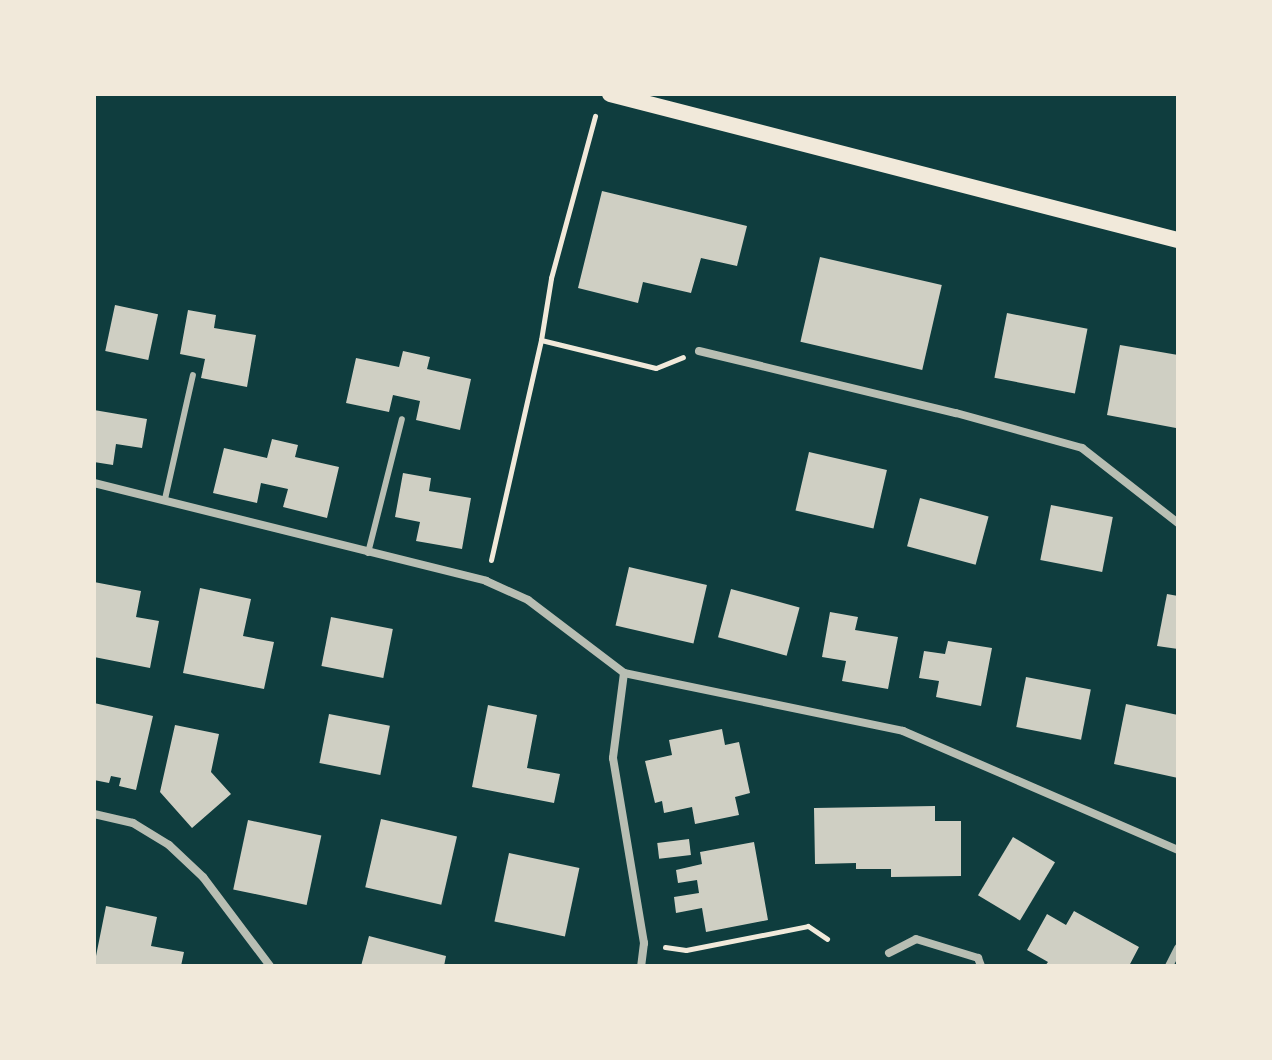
<!DOCTYPE html>
<style>
body{margin:0}
#map{position:relative;width:1272px;height:1060px;overflow:hidden;background:#0f3d3e;font-family:"Archivo Narrow",sans-serif}
div>[style]{position:absolute}
.building>*{inset:0;background:#cfcfc3;transform-origin:0 0}
.path>*{height:5px;margin:-2.5px;padding:0 2.5px;transform-origin:2.5px;border-radius:2.5px;background:#f1e9da}
.service>*{height:6px;margin:-3px;padding:0 3px;transform-origin:3px;border-radius:3px;background:#b8beb3}
.minor>*{height:8px;margin:-4px;padding:0 4px;transform-origin:4px;border-radius:4px;background:#b8beb3}
.secondary>*{height:16px;margin:-8px;padding:0 8px;transform-origin:8px;border-radius:8px;background:#f1e9da}
span{translate:-50% -50%;white-space:nowrap;text-align:center;line-height:1.15;-webkit-text-stroke:8px #f1e9da;paint-order:stroke}
.frame{position:absolute;inset:0;border:96px solid #f1e9da;pointer-events:none}
</style>
<div id="map">
<div class="building">
<div style="clip-path:polygon(602px 191px,747px 226px,737px 266px,701px 258px,691px 293px,643px 282px,638px 303px,578px 288px)"></div>
<div style="left:820px;top:257px;width:125px;height:87px;rotate:13deg"></div>
<div style="left:115px;top:305px;width:44px;height:47px;rotate:12deg"></div>
<div style="clip-path:polygon(188px 310px,216px 315px,214px 328px,256px 335px,247px 387px,201px 378px,205px 359px,180px 354px)"></div>
<div style="left:1007px;top:313px;width:82px;height:66px;rotate:11deg"></div>
<div style="clip-path:polygon(1120px 345px,1178px 355px,1176px 428px,1107px 415px)"></div>
<div style="clip-path:polygon(403px 351px,430px 357px,427px 369px,471px 379px,460px 430px,416px 420px,420px 401px,393px 395px,389px 412px,346px 403px,356px 358px,399px 367px)"></div>
<div style="clip-path:polygon(94px 410px,147px 419px,142px 448px,116px 444px,113px 465px,94px 462px)"></div>
<div style="clip-path:polygon(272px 439px,298px 445px,295px 457px,339px 467px,327px 518px,283px 507px,288px 489px,261px 483px,257px 503px,213px 493px,224px 448px,267px 458px)"></div>
<div style="left:809px;top:452px;width:80px;height:60px;rotate:13deg"></div>
<div style="clip-path:polygon(403px 473px,431px 478px,429px 491px,471px 498px,462px 549px,416px 541px,420px 522px,395px 517px)"></div>
<div style="left:920px;top:498px;width:71px;height:50px;rotate:15deg"></div>
<div style="left:1051px;top:505px;width:63px;height:56px;rotate:11deg"></div>
<div style="left:629px;top:567px;width:80px;height:60px;rotate:13deg"></div>
<div style="clip-path:polygon(94px 582px,141px 591px,136px 617px,159px 621px,150px 668px,94px 657px)"></div>
<div style="clip-path:polygon(200px 588px,251px 599px,243px 636px,274px 642px,264px 689px,183px 673px)"></div>
<div style="left:731px;top:589px;width:71px;height:50px;rotate:15deg"></div>
<div style="clip-path:polygon(1167px 594px,1178px 596px,1178px 649px,1157px 646px)"></div>
<div style="clip-path:polygon(830px 612px,858px 617px,855px 630px,898px 637px,888px 689px,842px 681px,846px 661px,822px 657px)"></div>
<div style="left:331px;top:617px;width:63px;height:50px;rotate:11deg"></div>
<div style="clip-path:polygon(948px 641px,992px 648px,981px 706px,936px 697px,939px 681px,919px 678px,924px 651px,945px 654px)"></div>
<div style="left:1026px;top:677px;width:66px;height:51px;rotate:11deg"></div>
<div style="clip-path:polygon(94px 703px,153px 716px,136px 790px,119px 786px,121px 778px,111px 776px,109px 783px,94px 780px)"></div>
<div style="clip-path:polygon(1126px 704px,1178px 715px,1178px 778px,1114px 764px)"></div>
<div style="clip-path:polygon(488px 705px,537px 715px,527px 768px,560px 774px,554px 803px,472px 787px)"></div>
<div style="left:329px;top:714px;width:62px;height:50px;rotate:11deg"></div>
<div style="clip-path:polygon(175px 725px,219px 734px,211px 772px,231px 794px,192px 828px,160px 792px)"></div>
<div style="clip-path:polygon(722px 729px,725px 745px,739px 742px,750px 793px,735px 797px,739px 815px,695px 824px,692px 807px,664px 813px,662px 801px,655px 803px,645px 761px,672px 755px,669px 740px)"></div>
<div style="clip-path:polygon(935px 806px,935px 821px,961px 821px,961px 876px,891px 877px,891px 869px,856px 869px,856px 863px,815px 864px,814px 808px)"></div>
<div style="left:381px;top:819px;width:78px;height:70px;rotate:13deg"></div>
<div style="left:248px;top:820px;width:75px;height:71px;rotate:12deg"></div>
<div style="left:1013px;top:837px;width:49px;height:68px;rotate:31deg"></div>
<div style="left:689px;top:839px;width:16px;height:32px;rotate:83deg"></div>
<div style="clip-path:polygon(754px 842px,768px 920px,706px 932px,702px 908px,676px 913px,674px 897px,699px 893px,697px 880px,678px 883px,676px 870px,702px 864px,700px 852px)"></div>
<div style="left:509px;top:853px;width:72px;height:70px;rotate:12deg"></div>
<div style="clip-path:polygon(106px 906px,157px 917px,151px 946px,184px 952px,181px 966px,94px 966px)"></div>
<div style="clip-path:polygon(1074px 911px,1139px 947px,1129px 966px,1045px 966px,1048px 962px,1027px 950px,1047px 914px,1066px 925px)"></div>
<div style="clip-path:polygon(369px 936px,446px 956px,444px 966px,361px 966px)"></div>
</div>
<div class="path">
<div style="left:541px;top:340px;width:118px;rotate:13.7deg"></div>
<div style="left:656px;top:368px;width:29px;rotate:-22deg"></div>
<div style="left:491px;top:560px;width:226px;rotate:-77.2deg"></div>
<div style="left:541px;top:340px;width:63px;rotate:-80.8deg"></div>
<div style="left:551px;top:278px;width:168px;rotate:-74.8deg"></div>
<div style="left:665px;top:947px;width:21px;rotate:8deg"></div>
<div style="left:686px;top:950px;width:124px;rotate:-11.1deg"></div>
<div style="left:808px;top:926px;width:23px;rotate:34deg"></div>
</div>
<div class="service">
<div style="left:165px;top:499px;width:127px;rotate:-77.3deg"></div>
<div style="left:368px;top:553px;width:138px;rotate:-75.8deg"></div>
</div>
<div class="minor">
<div style="left:699px;top:351px;width:264px;rotate:13.6deg"></div>
<div style="left:956px;top:413px;width:131px;rotate:15.5deg"></div>
<div style="left:1082px;top:448px;width:122px;rotate:38deg"></div>
<div style="left:94px;top:483px;width:404px;rotate:14deg"></div>
<div style="left:486px;top:581px;width:46px;rotate:24.3deg"></div>
<div style="left:528px;top:600px;width:121px;rotate:37.2deg"></div>
<div style="left:624px;top:673px;width:285px;rotate:11.7deg"></div>
<div style="left:903px;top:731px;width:300px;rotate:23.4deg"></div>
<div style="left:624px;top:673px;width:86px;rotate:97.4deg"></div>
<div style="left:613px;top:758px;width:188px;rotate:80.5deg"></div>
<div style="left:644px;top:943px;width:23px;rotate:97deg"></div>
<div style="left:94px;top:814px;width:40px;rotate:13deg"></div>
<div style="left:133px;top:823px;width:42px;rotate:31.4deg"></div>
<div style="left:169px;top:845px;width:47px;rotate:43.3deg"></div>
<div style="left:203px;top:877px;width:111px;rotate:53deg"></div>
<div style="left:889px;top:953px;width:30px;rotate:-27deg"></div>
<div style="left:916px;top:939px;width:65px;rotate:17deg"></div>
<div style="left:978px;top:958px;width:9px;rotate:69deg"></div>
<div style="left:1169px;top:966px;width:20px;rotate:-63deg"></div>
</div>
<div class="secondary">
<div style="left:610px;top:94px;width:586px;rotate:14.42deg"></div>
</div>
<div class="frame"></div>
</div>
